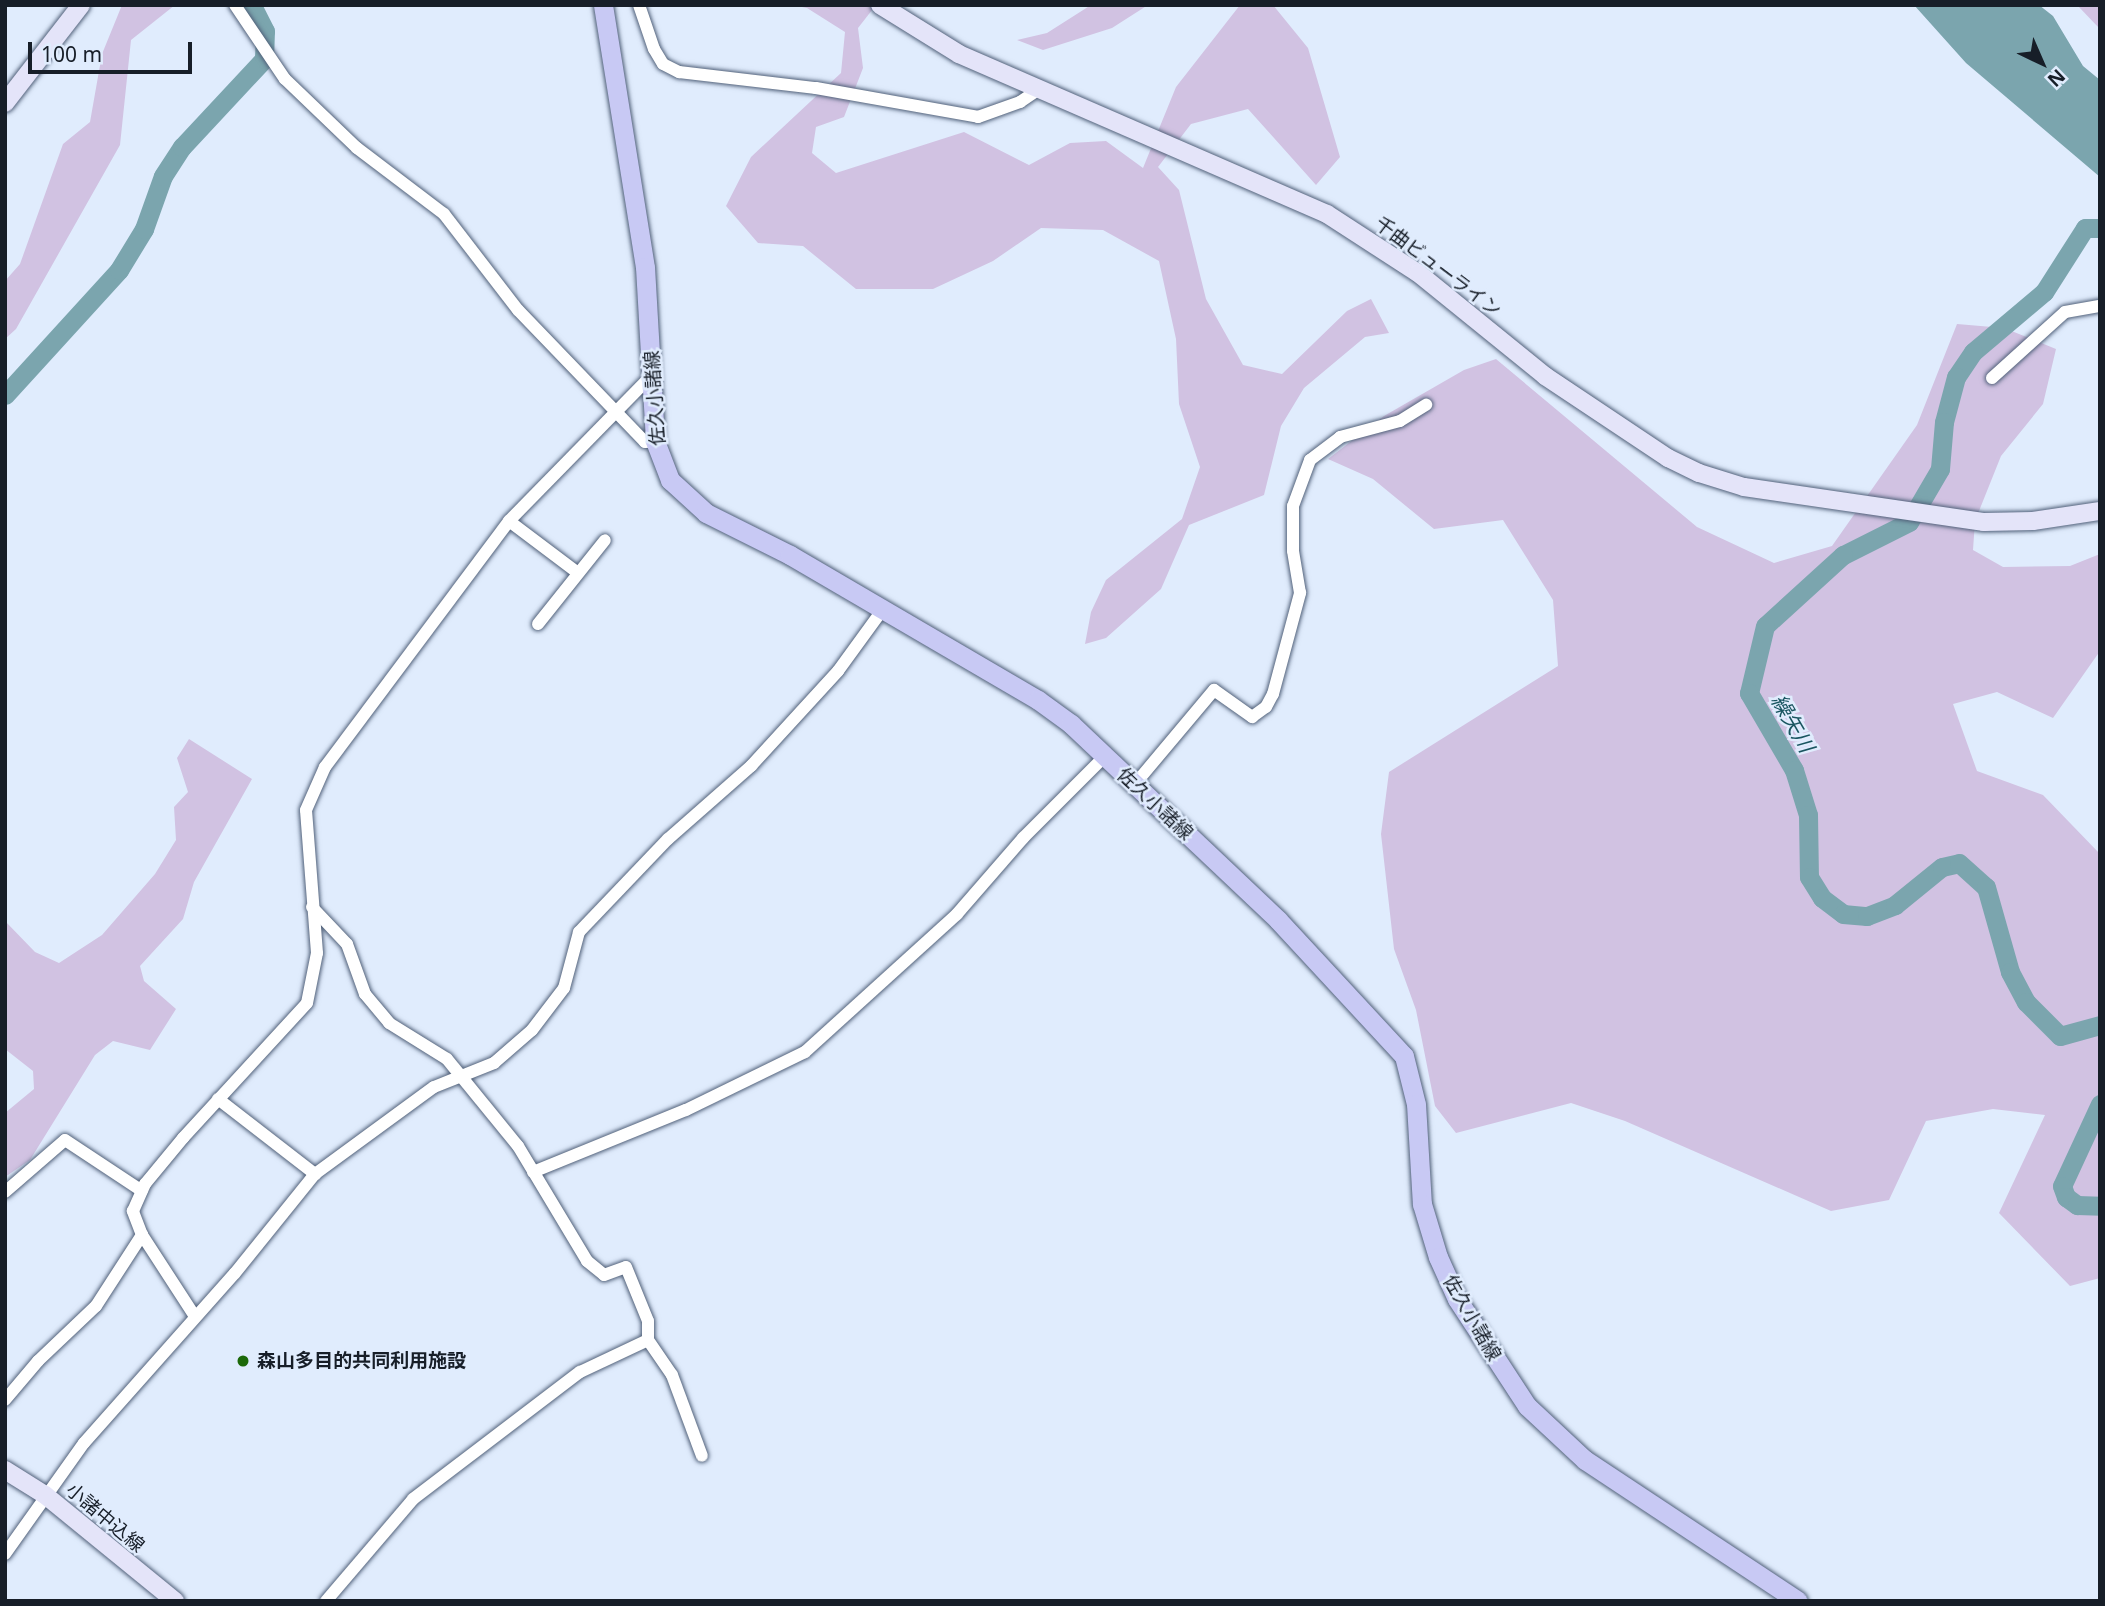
<!DOCTYPE html>
<meta charset="utf-8">
<style>
body{margin:0}
#map{position:relative;width:2105px;height:1606px;overflow:hidden;background:#e0ecfd;font-family:"Noto Sans","Noto Sans JP",sans-serif}
div>[style]{position:absolute}
.green>*{inset:0;background:#d1c2e2}
.water>*{inset:0;background:#7ba5ae}
.river>*{height:19px;margin:-9.5px;padding:0 9.5px;transform-origin:9.5px;border-radius:9.5px;background:#7ba5ae}
.roads{filter:drop-shadow(0 0 2px #51617a) drop-shadow(0 0 2px #51617a)}
.street>*{height:12px;margin:-6px;padding:0 6px;transform-origin:6px;border-radius:6px;background:#fff}
.secondary>*{height:18px;margin:-9px;padding:0 9px;transform-origin:9px;border-radius:9px;background:#e4e4f9}
.primary>*{height:19px;margin:-9.5px;padding:0 9.5px;transform-origin:9.5px;border-radius:9.5px;background:#c8c9f4}
.dots>*{width:19px;height:19px;translate:-50% -50%;box-sizing:border-box;border:4px solid #e0ecfd;border-radius:50%}
span{translate:-50% -50%;white-space:nowrap;text-align:center;line-height:1.15;-webkit-text-stroke:5px #e0ecfd;paint-order:stroke}
.street-label{font-size:19px;color:#171e28}
.poi-label{font-size:19px;color:#171e28;font-weight:700}
.left{translate:0 -50%;text-align:left}
.water-label{font-size:21px;color:#195560;font-style:italic}
.frame{position:absolute;inset:0;border:7px solid #171e28;pointer-events:none}
.north{position:absolute;left:2007px;top:28px;width:70px;height:70px;-webkit-text-stroke:5px #e0ecfd;paint-order:stroke;rotate:136deg;font-size:19px;font-weight:700;line-height:28px;text-align:center;color:#171e28}
.north::after{content:'';display:block;margin:auto;width:24px;height:32px;background:#171e28;clip-path:polygon(50% 0,100% 100%,50% 72%,0 100%)}
.scale{position:absolute;left:28px;top:42px;width:164px;height:32px;box-sizing:border-box;border:4px solid #171e28;border-top:0;padding-left:9px;font-size:21px;line-height:24px;white-space:nowrap;color:#171e28;-webkit-text-stroke:5px #e0ecfd;paint-order:stroke}
</style>
<div id="map">
<div class="green">
<div style="clip-path:polygon(122px 5px,175px 5px,131px 40px,120px 145px,16px 329px,5px 339px,5px 281px,20px 264px,63px 144px,90px 122px,102px 54px)"></div>
<div style="clip-path:polygon(792px 5px,876px 5px,858px 28px,863px 68px,844px 117px,816px 127px,812px 153px,836px 173px,964px 132px,1029px 165px,1070px 143px,1106px 141px,1143px 168px,1176px 87px,1240px 5px,1273px 5px,1308px 48px,1340px 157px,1316px 185px,1248px 109px,1191px 124px,1158px 167px,1179px 190px,1206px 299px,1243px 365px,1282px 374px,1347px 311px,1371px 299px,1389px 333px,1365px 337px,1304px 388px,1281px 426px,1264px 495px,1189px 525px,1161px 589px,1106px 638px,1085px 644px,1091px 612px,1106px 580px,1182px 519px,1200px 467px,1179px 404px,1176px 339px,1159px 261px,1103px 230px,1041px 228px,993px 261px,933px 289px,856px 289px,803px 246px,758px 243px,726px 206px,751px 157px,841px 73px,845px 32px,807px 8px)"></div>
<div style="clip-path:polygon(1091px 5px,1148px 5px,1112px 28px,1043px 50px,1017px 40px,1047px 33px)"></div>
<div style="clip-path:polygon(2077px 5px,2100px 5px,2100px 29px)"></div>
<div style="clip-path:polygon(1957px 324px,2004px 328px,2056px 349px,2043px 404px,2001px 456px,1975px 521px,1973px 550px,2003px 567px,2070px 566px,2100px 554px,2100px 651px,2053px 718px,1997px 692px,1953px 704px,1977px 771px,2043px 795px,2100px 854px,2100px 1278px,2070px 1286px,1999px 1213px,2045px 1115px,1993px 1109px,1926px 1121px,1889px 1200px,1831px 1211px,1625px 1121px,1571px 1103px,1456px 1133px,1435px 1106px,1416px 1010px,1394px 949px,1381px 834px,1389px 772px,1558px 666px,1553px 600px,1503px 520px,1434px 529px,1373px 479px,1328px 459px,1384px 416px,1464px 370px,1496px 359px,1697px 527px,1774px 563px,1832px 546px,1917px 425px)"></div>
<div style="clip-path:polygon(189px 739px,252px 779px,194px 882px,183px 919px,140px 966px,144px 981px,176px 1009px,150px 1050px,113px 1041px,95px 1055px,30px 1160px,5px 1177px,5px 1113px,34px 1089px,33px 1071px,5px 1049px,5px 921px,35px 952px,59px 963px,102px 935px,155px 874px,176px 840px,174px 807px,188px 792px,177px 758px)"></div>
</div>
<div class="water">
<div style="clip-path:polygon(1914px 5px,2039px 5px,2053px 16px,2083px 66px,2100px 80px,2100px 177px,1966px 63px)"></div>
</div>
<div class="river">
<div style="left:2100px;top:228px;width:15px;rotate:180deg"></div>
<div style="left:2085px;top:228px;width:76px;rotate:122.6deg"></div>
<div style="left:2044px;top:292px;width:93px;rotate:139.8deg"></div>
<div style="left:1973px;top:352px;width:30px;rotate:124deg"></div>
<div style="left:1956px;top:377px;width:47px;rotate:104.9deg"></div>
<div style="left:1944px;top:422px;width:47px;rotate:94.9deg"></div>
<div style="left:1940px;top:469px;width:61px;rotate:120.3deg"></div>
<div style="left:1909px;top:522px;width:74px;rotate:153.4deg"></div>
<div style="left:1843px;top:555px;width:105px;rotate:137.7deg"></div>
<div style="left:1765px;top:626px;width:69px;rotate:103.4deg"></div>
<div style="left:1749px;top:693px;width:89px;rotate:59.7deg"></div>
<div style="left:1794px;top:770px;width:47px;rotate:72.7deg"></div>
<div style="left:1808px;top:815px;width:62px;rotate:89.1deg"></div>
<div style="left:1809px;top:877px;width:25px;rotate:58deg"></div>
<div style="left:1822px;top:898px;width:26px;rotate:37deg"></div>
<div style="left:1843px;top:914px;width:24px;rotate:5deg"></div>
<div style="left:1867px;top:916px;width:30px;rotate:-21deg"></div>
<div style="left:1895px;top:905px;width:60px;rotate:-39deg"></div>
<div style="left:1942px;top:867px;width:17px;rotate:-13deg"></div>
<div style="left:1959px;top:863px;width:36px;rotate:42deg"></div>
<div style="left:1986px;top:887px;width:88px;rotate:74.2deg"></div>
<div style="left:2010px;top:972px;width:34px;rotate:62deg"></div>
<div style="left:2026px;top:1002px;width:48px;rotate:45deg"></div>
<div style="left:2060px;top:1036px;width:41px;rotate:-15.4deg"></div>
<div style="left:5px;top:395px;width:169px;rotate:-47.6deg"></div>
<div style="left:119px;top:270px;width:48px;rotate:-58.6deg"></div>
<div style="left:144px;top:229px;width:56px;rotate:-70.3deg"></div>
<div style="left:163px;top:176px;width:35px;rotate:-57deg"></div>
<div style="left:182px;top:147px;width:120px;rotate:-47deg"></div>
<div style="left:264px;top:59px;width:28px;rotate:-88deg"></div>
<div style="left:265px;top:31px;width:29px;rotate:-117deg"></div>
<div style="left:2100px;top:1104px;width:90px;rotate:114.9deg"></div>
<div style="left:2062px;top:1186px;width:12px;rotate:70deg"></div>
<div style="left:2066px;top:1197px;width:14px;rotate:36deg"></div>
<div style="left:2077px;top:1205px;width:23px;rotate:2deg"></div>
</div>
<div class="roads">
<div class="street">
<div style="left:235px;top:5px;width:89px;rotate:56deg"></div>
<div style="left:285px;top:79px;width:100px;rotate:43.8deg"></div>
<div style="left:357px;top:148px;width:109px;rotate:37.2deg"></div>
<div style="left:444px;top:214px;width:121px;rotate:52.4deg"></div>
<div style="left:518px;top:310px;width:183px;rotate:46.1deg"></div>
<div style="left:645px;top:442px;width:10px;rotate:-6deg"></div>
<div style="left:639px;top:5px;width:46px;rotate:71.2deg"></div>
<div style="left:654px;top:49px;width:17px;rotate:59deg"></div>
<div style="left:663px;top:64px;width:18px;rotate:27deg"></div>
<div style="left:679px;top:72px;width:138px;rotate:6.7deg"></div>
<div style="left:816px;top:88px;width:165px;rotate:10.1deg"></div>
<div style="left:978px;top:117px;width:45px;rotate:-19.7deg"></div>
<div style="left:1020px;top:102px;width:23px;rotate:-34deg"></div>
<div style="left:1992px;top:378px;width:98px;rotate:-42.1deg"></div>
<div style="left:2065px;top:312px;width:36px;rotate:-10deg"></div>
<div style="left:509px;top:521px;width:86px;rotate:37deg"></div>
<div style="left:538px;top:624px;width:107px;rotate:-51.4deg"></div>
<div style="left:1135px;top:784px;width:123px;rotate:-50deg"></div>
<div style="left:1214px;top:690px;width:47px;rotate:35.4deg"></div>
<div style="left:1252px;top:717px;width:17px;rotate:-36deg"></div>
<div style="left:1266px;top:707px;width:15px;rotate:-62deg"></div>
<div style="left:1273px;top:694px;width:105px;rotate:-75deg"></div>
<div style="left:1300px;top:593px;width:43px;rotate:-99.5deg"></div>
<div style="left:1293px;top:551px;width:45px;rotate:-90deg"></div>
<div style="left:1293px;top:506px;width:49px;rotate:-69.7deg"></div>
<div style="left:1310px;top:460px;width:38px;rotate:-37deg"></div>
<div style="left:1340px;top:437px;width:62px;rotate:-14.9deg"></div>
<div style="left:1400px;top:421px;width:31px;rotate:-32deg"></div>
<div style="left:312px;top:907px;width:51px;rotate:46.6deg"></div>
<div style="left:347px;top:944px;width:53px;rotate:70.2deg"></div>
<div style="left:365px;top:994px;width:38px;rotate:50deg"></div>
<div style="left:389px;top:1023px;width:68px;rotate:31.8deg"></div>
<div style="left:447px;top:1059px;width:112px;rotate:50.8deg"></div>
<div style="left:518px;top:1146px;width:134px;rotate:59deg"></div>
<div style="left:587px;top:1261px;width:22px;rotate:39deg"></div>
<div style="left:604px;top:1275px;width:23px;rotate:-20deg"></div>
<div style="left:626px;top:1267px;width:58px;rotate:67.8deg"></div>
<div style="left:648px;top:1321px;width:19px;rotate:90deg"></div>
<div style="left:648px;top:1340px;width:42px;rotate:55.6deg"></div>
<div style="left:672px;top:1375px;width:86px;rotate:69.7deg"></div>
<div style="left:218px;top:1099px;width:123px;rotate:37.7deg"></div>
<div style="left:533px;top:1172px;width:165px;rotate:-22.1deg"></div>
<div style="left:686px;top:1110px;width:132px;rotate:-26deg"></div>
<div style="left:805px;top:1052px;width:205px;rotate:-42.2deg"></div>
<div style="left:957px;top:914px;width:101px;rotate:-49deg"></div>
<div style="left:1023px;top:838px;width:116px;rotate:-45deg"></div>
<div style="left:5px;top:1192px;width:79px;rotate:-40.9deg"></div>
<div style="left:65px;top:1140px;width:92px;rotate:33.5deg"></div>
<div style="left:194px;top:1315px;width:95px;rotate:-123deg"></div>
<div style="left:142px;top:1235px;width:26px;rotate:-111deg"></div>
<div style="left:133px;top:1211px;width:30px;rotate:-66deg"></div>
<div style="left:145px;top:1184px;width:60px;rotate:-50.4deg"></div>
<div style="left:183px;top:1138px;width:183px;rotate:-47.4deg"></div>
<div style="left:307px;top:1003px;width:51px;rotate:-78.7deg"></div>
<div style="left:317px;top:953px;width:143px;rotate:-94.4deg"></div>
<div style="left:306px;top:810px;width:47px;rotate:-66.2deg"></div>
<div style="left:325px;top:767px;width:307px;rotate:-53.2deg"></div>
<div style="left:509px;top:521px;width:204px;rotate:-45.6deg"></div>
<div style="left:5px;top:1400px;width:51px;rotate:-49.8deg"></div>
<div style="left:38px;top:1361px;width:80px;rotate:-43.5deg"></div>
<div style="left:96px;top:1306px;width:85px;rotate:-57.1deg"></div>
<div style="left:5px;top:1554px;width:136px;rotate:-54.6deg"></div>
<div style="left:84px;top:1443px;width:227px;rotate:-48.4deg"></div>
<div style="left:235px;top:1273px;width:127px;rotate:-51.1deg"></div>
<div style="left:315px;top:1174px;width:147px;rotate:-36.2deg"></div>
<div style="left:434px;top:1087px;width:65px;rotate:-21.8deg"></div>
<div style="left:494px;top:1063px;width:50px;rotate:-41deg"></div>
<div style="left:532px;top:1030px;width:53px;rotate:-52.7deg"></div>
<div style="left:564px;top:988px;width:58px;rotate:-75deg"></div>
<div style="left:579px;top:932px;width:129px;rotate:-46.3deg"></div>
<div style="left:668px;top:839px;width:111px;rotate:-41.3deg"></div>
<div style="left:751px;top:766px;width:129px;rotate:-47.5deg"></div>
<div style="left:838px;top:671px;width:77px;rotate:-54deg"></div>
<div style="left:326px;top:1601px;width:134px;rotate:-49.5deg"></div>
<div style="left:413px;top:1499px;width:210px;rotate:-37.3deg"></div>
<div style="left:580px;top:1372px;width:75px;rotate:-25.2deg"></div>
</div>
<div class="secondary">
<div style="left:880px;top:5px;width:93px;rotate:31.8deg"></div>
<div style="left:959px;top:54px;width:401px;rotate:23.5deg"></div>
<div style="left:1327px;top:214px;width:108px;rotate:33deg"></div>
<div style="left:1418px;top:273px;width:164px;rotate:39deg"></div>
<div style="left:1545px;top:376px;width:148px;rotate:33.7deg"></div>
<div style="left:1668px;top:458px;width:34px;rotate:26deg"></div>
<div style="left:1699px;top:473px;width:47px;rotate:17.3deg"></div>
<div style="left:1744px;top:487px;width:243px;rotate:8.3deg"></div>
<div style="left:1984px;top:522px;width:49px;rotate:-1.2deg"></div>
<div style="left:2033px;top:521px;width:68px;rotate:-8.5deg"></div>
<div style="left:5px;top:103px;width:124px;rotate:-52.2deg"></div>
<div style="left:5px;top:1470px;width:47px;rotate:32deg"></div>
<div style="left:45px;top:1495px;width:168px;rotate:39.2deg"></div>
</div>
<div class="primary">
<div style="left:603px;top:5px;width:265px;rotate:80.9deg"></div>
<div style="left:645px;top:267px;width:174px;rotate:86.7deg"></div>
<div style="left:655px;top:441px;width:42px;rotate:69deg"></div>
<div style="left:670px;top:480px;width:49px;rotate:42.5deg"></div>
<div style="left:706px;top:513px;width:94px;rotate:26.6deg"></div>
<div style="left:790px;top:555px;width:287px;rotate:30.3deg"></div>
<div style="left:1038px;top:700px;width:41px;rotate:36deg"></div>
<div style="left:1071px;top:724px;width:285px;rotate:43.4deg"></div>
<div style="left:1278px;top:920px;width:185px;rotate:47.2deg"></div>
<div style="left:1404px;top:1056px;width:49px;rotate:76deg"></div>
<div style="left:1416px;top:1104px;width:100px;rotate:86.6deg"></div>
<div style="left:1422px;top:1204px;width:55px;rotate:73.2deg"></div>
<div style="left:1438px;top:1257px;width:46px;rotate:65.7deg"></div>
<div style="left:1457px;top:1299px;width:128px;rotate:56.8deg"></div>
<div style="left:1527px;top:1406px;width:79px;rotate:43deg"></div>
<div style="left:1585px;top:1460px;width:255px;rotate:33.5deg"></div>
</div>
</div>
<div class="dots">
<div style="left:243px;top:1361px;background:#1c6909"></div>
</div>
<div class="street-label">
<span style="left:1438px;top:267px;rotate:37deg">千曲ビューライン</span>
<span style="left:655px;top:398px;rotate:-94deg">佐久小諸線</span>
<span style="left:1155px;top:804px;rotate:43deg">佐久小諸線</span>
<span style="left:1472px;top:1318px;rotate:60deg">佐久小諸線</span>
<span style="left:105px;top:1518px;rotate:40deg">小諸中込線</span>
</div>
<div class="poi-label">
<span class="left" style="left:257px;top:1361px">森山多目的共同利用施設</span>
</div>
<div class="water-label">
<span style="left:1793px;top:723px;rotate:60deg">繰矢川</span>
</div>
<div class="frame"></div>
<div class="north">N</div>
<div class="scale">100 m</div>
</div>
